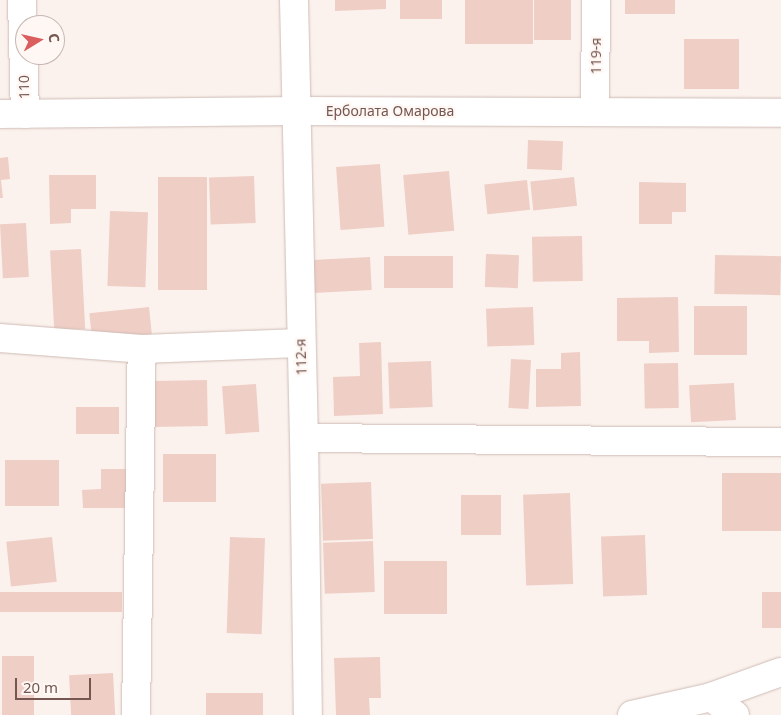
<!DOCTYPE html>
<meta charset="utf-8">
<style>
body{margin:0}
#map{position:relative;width:781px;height:715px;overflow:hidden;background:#fbf2ed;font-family:"Noto Sans",sans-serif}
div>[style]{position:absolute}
.building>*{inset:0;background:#efcec6;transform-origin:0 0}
.roads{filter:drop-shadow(0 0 1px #cfbbb5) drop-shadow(0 0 1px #cfbbb5)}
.minor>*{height:28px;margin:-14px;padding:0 14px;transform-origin:14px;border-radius:14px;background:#fff}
span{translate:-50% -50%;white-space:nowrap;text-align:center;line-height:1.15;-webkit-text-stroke:4.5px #fef7f3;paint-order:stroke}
.street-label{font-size:14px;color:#755651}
.north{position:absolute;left:15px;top:15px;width:50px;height:50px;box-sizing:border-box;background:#fef7f3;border:1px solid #c7b7b2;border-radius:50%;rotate:81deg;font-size:14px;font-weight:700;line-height:20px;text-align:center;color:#755651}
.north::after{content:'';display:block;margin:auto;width:18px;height:22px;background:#da5e5d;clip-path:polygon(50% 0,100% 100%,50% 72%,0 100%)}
.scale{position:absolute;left:15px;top:678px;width:76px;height:22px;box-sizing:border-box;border:2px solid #755651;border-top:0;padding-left:6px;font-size:15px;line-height:18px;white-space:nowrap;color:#755651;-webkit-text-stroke:4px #fef7f3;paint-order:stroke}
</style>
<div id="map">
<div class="building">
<div style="clip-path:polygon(335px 0,386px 0,386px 9px,335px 11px)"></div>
<div style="left:400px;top:0;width:42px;height:19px"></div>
<div style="left:465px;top:0;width:68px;height:44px"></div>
<div style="left:534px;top:0;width:37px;height:40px"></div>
<div style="left:625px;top:0;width:50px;height:14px"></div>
<div style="left:684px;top:39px;width:55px;height:50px"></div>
<div style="left:528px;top:140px;width:35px;height:29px;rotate:2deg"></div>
<div style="clip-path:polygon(8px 157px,10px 179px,1px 180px,3px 198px,0 198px,0 158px)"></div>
<div style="left:380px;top:164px;width:63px;height:44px;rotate:86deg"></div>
<div style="left:449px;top:171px;width:60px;height:46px;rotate:85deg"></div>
<div style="clip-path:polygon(49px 175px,96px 175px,96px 209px,71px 209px,71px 223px,50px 224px)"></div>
<div style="left:254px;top:176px;width:47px;height:45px;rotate:88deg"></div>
<div style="left:158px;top:177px;width:49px;height:113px"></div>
<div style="left:574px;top:177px;width:29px;height:44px;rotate:84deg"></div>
<div style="left:527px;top:180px;width:30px;height:43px;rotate:84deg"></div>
<div style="clip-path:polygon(639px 182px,686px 183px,686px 212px,672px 212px,672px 224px,639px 224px)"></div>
<div style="left:110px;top:211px;width:38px;height:75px;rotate:2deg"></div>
<div style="left:26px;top:223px;width:54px;height:26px;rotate:87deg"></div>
<div style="left:582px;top:236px;width:45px;height:50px;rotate:89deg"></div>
<div style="left:81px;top:249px;width:80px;height:31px;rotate:87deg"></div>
<div style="left:486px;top:254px;width:33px;height:33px;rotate:2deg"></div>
<div style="left:715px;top:255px;width:66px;height:39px;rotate:1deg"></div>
<div style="left:384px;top:256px;width:69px;height:32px"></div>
<div style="left:370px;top:257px;width:33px;height:63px;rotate:87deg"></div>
<div style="clip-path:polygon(678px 297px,679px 352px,649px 353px,649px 341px,617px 341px,617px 298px)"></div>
<div style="left:694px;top:306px;width:53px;height:49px"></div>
<div style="left:149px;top:307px;width:31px;height:60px;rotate:84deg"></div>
<div style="left:533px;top:307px;width:38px;height:47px;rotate:88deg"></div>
<div style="clip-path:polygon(381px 342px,383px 414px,334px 416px,333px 377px,360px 376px,359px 343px)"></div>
<div style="clip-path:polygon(580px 352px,581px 406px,536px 407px,536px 369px,561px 369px,561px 353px)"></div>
<div style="left:511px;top:359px;width:20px;height:49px;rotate:3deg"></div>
<div style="left:431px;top:361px;width:46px;height:43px;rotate:88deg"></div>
<div style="left:678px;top:363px;width:45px;height:34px;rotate:89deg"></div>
<div style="left:207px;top:380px;width:46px;height:53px;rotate:89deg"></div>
<div style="left:734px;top:383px;width:37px;height:45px;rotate:87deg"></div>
<div style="left:256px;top:384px;width:48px;height:34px;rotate:86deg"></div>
<div style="left:76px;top:407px;width:43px;height:27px"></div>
<div style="left:163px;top:454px;width:53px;height:48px"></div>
<div style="left:59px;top:460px;width:46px;height:54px;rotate:90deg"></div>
<div style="clip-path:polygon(101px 469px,130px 469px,131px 508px,83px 508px,82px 490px,101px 489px)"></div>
<div style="left:781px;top:473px;width:58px;height:59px;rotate:90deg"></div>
<div style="left:371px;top:482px;width:57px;height:50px;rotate:88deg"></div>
<div style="left:570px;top:493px;width:91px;height:47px;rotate:88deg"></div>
<div style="left:501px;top:495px;width:40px;height:40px;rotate:90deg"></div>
<div style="left:645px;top:535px;width:60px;height:44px;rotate:88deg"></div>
<div style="left:52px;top:537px;width:45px;height:46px;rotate:84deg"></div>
<div style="left:230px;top:537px;width:35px;height:96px;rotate:2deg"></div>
<div style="left:373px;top:541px;width:51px;height:50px;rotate:88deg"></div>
<div style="left:384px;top:561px;width:63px;height:53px"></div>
<div style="left:0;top:592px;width:122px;height:20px"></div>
<div style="left:762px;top:592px;width:19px;height:36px"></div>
<div style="left:2px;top:656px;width:32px;height:59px"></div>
<div style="clip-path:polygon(380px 657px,381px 698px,369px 698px,370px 715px,336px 715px,334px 658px)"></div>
<div style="left:113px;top:673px;width:42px;height:44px;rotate:87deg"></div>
<div style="left:206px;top:693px;width:57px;height:22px"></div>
</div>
<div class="roads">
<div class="minor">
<div style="left:22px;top:0;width:114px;rotate:88.5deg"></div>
<div style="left:294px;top:0;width:438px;rotate:88.7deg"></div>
<div style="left:304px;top:438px;width:277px;rotate:89.2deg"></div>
<div style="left:595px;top:112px;width:112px;rotate:-89.5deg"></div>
<div style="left:0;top:114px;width:296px;rotate:-0.6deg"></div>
<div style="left:296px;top:111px;width:485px;rotate:0.2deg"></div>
<div style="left:0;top:338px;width:142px;rotate:4.4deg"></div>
<div style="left:142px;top:349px;width:158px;rotate:-2.2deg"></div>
<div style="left:304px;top:438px;width:477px;rotate:0.5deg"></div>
<div style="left:711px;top:697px;width:30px;rotate:37deg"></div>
<div style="left:136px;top:715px;width:366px;rotate:-89.1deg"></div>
<div style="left:632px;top:715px;width:81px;rotate:-12.8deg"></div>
<div style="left:711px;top:697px;width:74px;rotate:-19.7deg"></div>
</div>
</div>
<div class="street-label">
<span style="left:596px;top:56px;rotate:-90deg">119-я</span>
<span style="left:24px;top:87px;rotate:-91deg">110</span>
<span style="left:390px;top:111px">Ерболата Омарова</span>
<span style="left:301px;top:357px;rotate:-92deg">112-я</span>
</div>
<div class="north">С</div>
<div class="scale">20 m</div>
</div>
